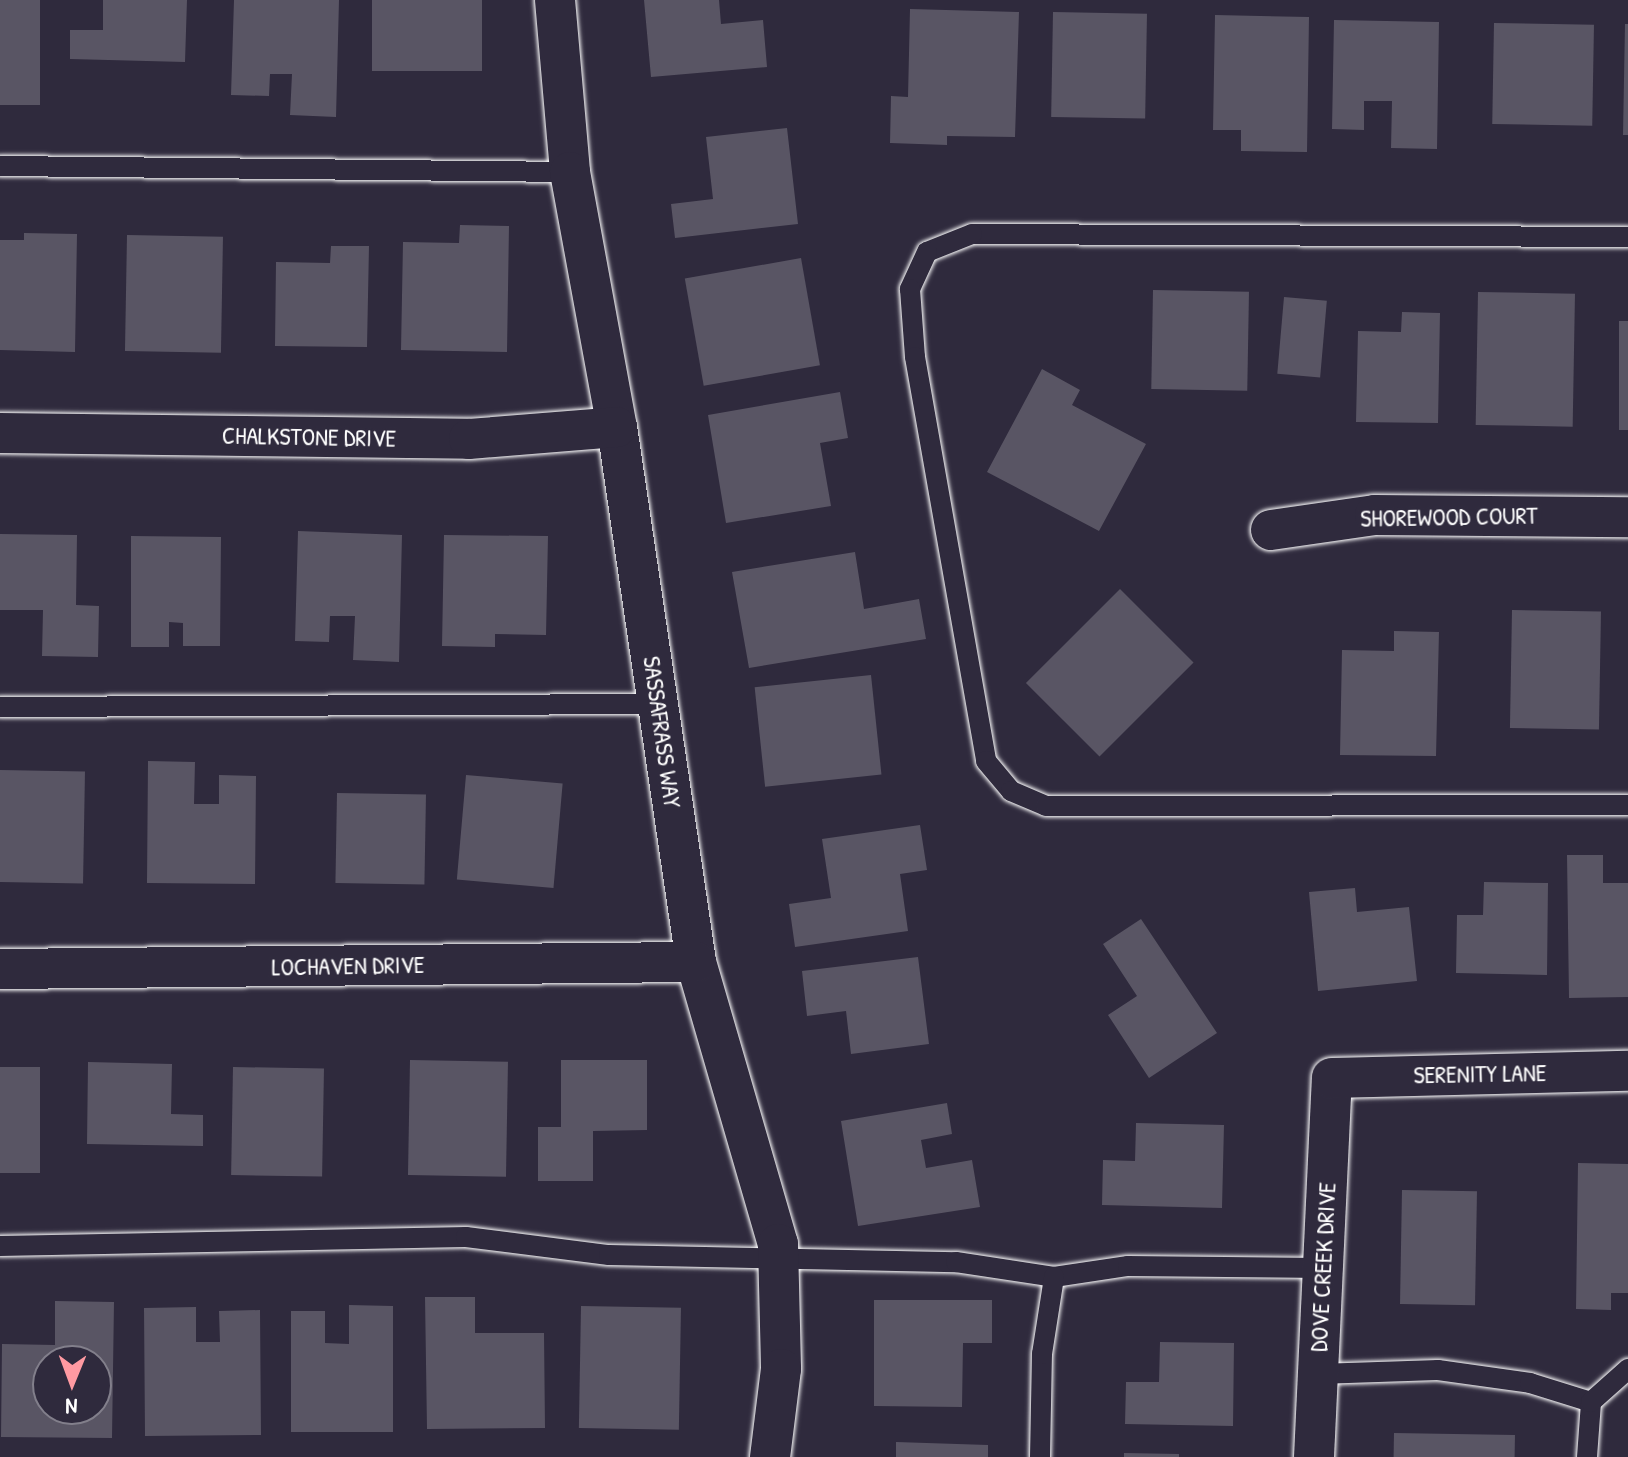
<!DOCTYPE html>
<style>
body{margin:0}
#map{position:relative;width:1628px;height:1457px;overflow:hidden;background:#2f2a3d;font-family:"Patrick Hand",sans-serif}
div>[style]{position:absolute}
.building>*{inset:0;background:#595564;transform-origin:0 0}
.roads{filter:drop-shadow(0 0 2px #fff) drop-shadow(0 0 2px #fff)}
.service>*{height:20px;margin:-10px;padding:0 10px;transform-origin:10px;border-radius:10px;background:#2f2a3d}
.minor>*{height:40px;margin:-20px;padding:0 20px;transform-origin:20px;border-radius:20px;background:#2f2a3d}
span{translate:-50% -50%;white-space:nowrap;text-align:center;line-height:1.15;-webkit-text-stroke:6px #2f2a3d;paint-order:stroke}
.street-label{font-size:24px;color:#fff}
.north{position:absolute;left:32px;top:1345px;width:80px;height:80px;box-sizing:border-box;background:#2f2a3d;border:2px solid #827f8b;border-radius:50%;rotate:181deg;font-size:22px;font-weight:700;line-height:32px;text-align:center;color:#fff}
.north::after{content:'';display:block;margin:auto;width:28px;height:36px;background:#ff9aa2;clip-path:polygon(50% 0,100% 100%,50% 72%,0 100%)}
</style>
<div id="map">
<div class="building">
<div style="left:0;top:0;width:40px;height:105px"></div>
<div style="clip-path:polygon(103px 0,187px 0,185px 62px,70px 59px,70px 30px,103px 30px)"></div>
<div style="clip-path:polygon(234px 0,339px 0,336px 117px,290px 115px,292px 74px,270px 74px,269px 96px,231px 95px)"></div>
<div style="left:372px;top:0;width:110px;height:71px"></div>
<div style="clip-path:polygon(644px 0,719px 0,721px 24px,763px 20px,767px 67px,651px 77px)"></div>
<div style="clip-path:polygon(910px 9px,1019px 12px,1015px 137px,947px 136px,947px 145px,890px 143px,891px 96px,908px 97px)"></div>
<div style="left:1053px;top:12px;width:94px;height:105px;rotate:1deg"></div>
<div style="clip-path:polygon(1215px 15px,1309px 17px,1307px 152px,1241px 151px,1241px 130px,1213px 130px)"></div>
<div style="clip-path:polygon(1334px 20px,1439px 22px,1437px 149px,1391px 148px,1392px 101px,1364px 101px,1364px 130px,1332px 129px)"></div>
<div style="left:1494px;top:23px;width:100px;height:101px;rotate:1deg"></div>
<div style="clip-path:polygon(1625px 24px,1628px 24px,1628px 135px,1623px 135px)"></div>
<div style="clip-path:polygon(787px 128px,798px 224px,675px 238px,671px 204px,713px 199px,706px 137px)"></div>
<div style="clip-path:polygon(460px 225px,509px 226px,507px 352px,401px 350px,403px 242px,459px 243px)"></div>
<div style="clip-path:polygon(24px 233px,77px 234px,75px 352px,0 350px,0 240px,24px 240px)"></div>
<div style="left:127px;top:235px;width:96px;height:116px;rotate:1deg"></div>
<div style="clip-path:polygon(331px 246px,369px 246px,367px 347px,275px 346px,276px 262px,330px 263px)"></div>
<div style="left:801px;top:258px;width:109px;height:118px;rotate:80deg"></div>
<div style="left:1153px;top:290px;width:96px;height:99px;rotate:1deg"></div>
<div style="left:1478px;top:292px;width:97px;height:133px;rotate:1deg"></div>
<div style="left:1284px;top:297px;width:43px;height:77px;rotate:5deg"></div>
<div style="clip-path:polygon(1402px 312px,1440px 313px,1438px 423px,1356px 422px,1358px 331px,1401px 332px)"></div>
<div style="left:1619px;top:321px;width:9px;height:109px"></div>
<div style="clip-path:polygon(1042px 369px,1080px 390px,1072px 405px,1146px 444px,1099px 531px,987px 472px)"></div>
<div style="clip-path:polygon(840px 392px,848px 438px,820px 443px,831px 506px,726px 523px,708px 415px)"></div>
<div style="clip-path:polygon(298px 531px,402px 535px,399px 662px,353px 660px,355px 616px,330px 616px,329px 642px,295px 641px)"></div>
<div style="clip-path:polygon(0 534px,77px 535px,76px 605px,99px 606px,98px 657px,42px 656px,43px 610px,0 610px)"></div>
<div style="clip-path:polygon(444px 535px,548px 536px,546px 635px,495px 634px,495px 647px,442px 646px)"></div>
<div style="clip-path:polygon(131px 536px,221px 537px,220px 646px,183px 646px,183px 623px,169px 622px,169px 647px,131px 647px)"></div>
<div style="clip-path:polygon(855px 552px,864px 609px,919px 599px,926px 639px,749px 668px,732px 572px)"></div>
<div style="left:1120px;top:589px;width:104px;height:133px;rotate:45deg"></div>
<div style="left:1512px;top:610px;width:89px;height:118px;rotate:1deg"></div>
<div style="clip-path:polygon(1394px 631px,1439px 632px,1436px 756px,1340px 755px,1342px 650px,1394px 651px)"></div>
<div style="left:871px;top:675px;width:100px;height:117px;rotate:84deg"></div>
<div style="clip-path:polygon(148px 761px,195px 762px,194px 804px,219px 804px,219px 775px,256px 776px,255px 884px,147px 883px)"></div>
<div style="left:0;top:770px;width:85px;height:112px;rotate:1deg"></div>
<div style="left:466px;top:775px;width:97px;height:105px;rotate:5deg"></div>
<div style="left:337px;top:793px;width:89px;height:90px;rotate:1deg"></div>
<div style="clip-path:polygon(920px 825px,927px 870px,900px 874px,908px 931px,795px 947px,789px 904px,831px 898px,822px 839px)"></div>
<div style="clip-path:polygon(1567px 855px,1603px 855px,1603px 883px,1628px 883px,1628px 997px,1569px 998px)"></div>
<div style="clip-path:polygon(1484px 882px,1548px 883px,1547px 975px,1456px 973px,1457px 915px,1483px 915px)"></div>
<div style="clip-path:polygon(1355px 888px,1357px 912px,1409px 907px,1417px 981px,1318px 991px,1309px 892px)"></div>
<div style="clip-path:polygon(1141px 919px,1217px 1033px,1149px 1078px,1108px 1015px,1137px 996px,1103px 944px)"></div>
<div style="clip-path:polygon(918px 957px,929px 1044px,851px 1054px,846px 1011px,807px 1016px,802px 971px)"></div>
<div style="left:410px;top:1060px;width:98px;height:115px;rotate:1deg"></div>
<div style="clip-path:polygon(561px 1060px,647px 1060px,647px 1130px,593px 1131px,593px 1181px,538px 1181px,538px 1127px,561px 1127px)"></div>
<div style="clip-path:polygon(88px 1062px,172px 1064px,171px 1114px,203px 1115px,203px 1146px,87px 1144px)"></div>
<div style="left:0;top:1067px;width:40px;height:106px"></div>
<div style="left:233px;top:1067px;width:91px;height:108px;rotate:1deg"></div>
<div style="clip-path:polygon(947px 1103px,952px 1134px,921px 1140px,926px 1168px,972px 1160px,980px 1207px,858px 1226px,841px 1121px)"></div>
<div style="clip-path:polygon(1136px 1123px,1224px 1125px,1222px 1208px,1102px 1205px,1103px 1160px,1135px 1161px)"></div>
<div style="clip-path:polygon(1578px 1163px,1628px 1164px,1628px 1293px,1611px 1293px,1611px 1310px,1576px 1309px)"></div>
<div style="left:1402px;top:1190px;width:75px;height:114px;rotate:1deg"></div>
<div style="clip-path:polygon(425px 1297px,475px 1297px,475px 1333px,544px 1333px,545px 1428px,427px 1429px)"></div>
<div style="clip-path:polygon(874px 1300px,992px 1300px,992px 1343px,963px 1343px,962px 1407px,874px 1406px)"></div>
<div style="clip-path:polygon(evenodd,55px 1301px,114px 1302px,112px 1438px,1px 1437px,2px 1344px,55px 1345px,55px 1301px,48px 1361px,96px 1361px,96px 1409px,48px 1409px,48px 1361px)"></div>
<div style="clip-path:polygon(349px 1305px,393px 1306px,393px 1432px,291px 1432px,291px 1311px,325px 1311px,325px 1343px,349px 1344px)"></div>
<div style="left:581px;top:1306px;width:100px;height:122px;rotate:1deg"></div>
<div style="clip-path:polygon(196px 1307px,196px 1342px,220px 1342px,219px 1311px,260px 1310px,261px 1435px,145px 1436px,144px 1308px)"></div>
<div style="clip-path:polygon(1160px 1342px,1234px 1343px,1233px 1426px,1125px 1424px,1126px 1382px,1159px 1382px)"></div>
<div style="left:1394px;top:1433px;width:121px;height:24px;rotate:1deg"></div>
<div style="clip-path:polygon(896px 1442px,988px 1445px,988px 1457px,896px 1457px)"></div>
<div style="clip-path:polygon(1124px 1453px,1179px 1454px,1179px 1457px,1124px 1457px)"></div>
</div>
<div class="roads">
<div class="service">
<div style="left:0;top:166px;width:570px;rotate:0.6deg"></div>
<div style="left:1628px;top:237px;width:656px;rotate:-179.74deg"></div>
<div style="left:972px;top:234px;width:48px;rotate:158.2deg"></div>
<div style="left:927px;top:252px;width:41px;rotate:114.7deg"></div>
<div style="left:910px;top:289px;width:68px;rotate:85.8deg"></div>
<div style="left:915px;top:357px;width:410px;rotate:80deg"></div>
<div style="left:986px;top:761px;width:39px;rotate:50deg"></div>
<div style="left:1011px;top:791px;width:38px;rotate:23deg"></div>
<div style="left:1046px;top:806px;width:582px;rotate:-0.1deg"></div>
<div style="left:0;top:707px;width:658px;rotate:-0.26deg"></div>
<div style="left:0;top:1246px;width:466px;rotate:-1.1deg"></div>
<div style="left:466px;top:1237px;width:144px;rotate:7.2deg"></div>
<div style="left:609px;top:1255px;width:347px;rotate:1.2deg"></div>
<div style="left:956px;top:1262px;width:99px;rotate:8.7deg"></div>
<div style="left:1054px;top:1277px;width:75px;rotate:-8.5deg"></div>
<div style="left:1128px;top:1266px;width:195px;rotate:0.6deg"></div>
<div style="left:1318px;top:1374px;width:120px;rotate:-1.9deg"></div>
<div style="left:1438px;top:1370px;width:93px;rotate:8deg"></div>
<div style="left:1530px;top:1383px;width:64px;rotate:17.3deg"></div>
<div style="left:1040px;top:1457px;width:103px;rotate:-88.9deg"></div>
<div style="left:1042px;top:1354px;width:78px;rotate:-81.1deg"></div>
<div style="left:1587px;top:1457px;width:55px;rotate:-85.8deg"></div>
<div style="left:1591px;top:1402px;width:50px;rotate:-41.7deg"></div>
</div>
<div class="minor">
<div style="left:555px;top:0;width:173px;rotate:85deg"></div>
<div style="left:570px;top:172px;width:259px;rotate:79.6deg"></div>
<div style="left:617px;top:427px;width:541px;rotate:81.6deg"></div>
<div style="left:696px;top:962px;width:294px;rotate:73.8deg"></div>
<div style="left:778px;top:1244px;width:125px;rotate:88.6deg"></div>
<div style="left:781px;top:1369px;width:89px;rotate:97.1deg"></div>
<div style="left:0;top:433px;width:469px;rotate:0.7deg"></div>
<div style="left:469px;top:439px;width:148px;rotate:-4.6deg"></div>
<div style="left:1271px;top:530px;width:105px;rotate:-8.2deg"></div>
<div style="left:1375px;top:515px;width:253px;rotate:0.5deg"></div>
<div style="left:0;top:969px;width:696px;rotate:-0.58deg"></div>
<div style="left:1314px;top:1457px;width:379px;rotate:-87.3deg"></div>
<div style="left:1332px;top:1078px;width:296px;rotate:-1.4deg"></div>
</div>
</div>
<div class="street-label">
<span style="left:309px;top:437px;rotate:1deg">CHALKSTONE DRIVE</span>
<span style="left:1449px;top:517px;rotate:-1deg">SHOREWOOD COURT</span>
<span style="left:662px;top:732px;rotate:82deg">SASSAFRASS WAY</span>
<span style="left:348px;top:966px;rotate:-1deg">LOCHAVEN DRIVE</span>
<span style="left:1480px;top:1074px;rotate:-1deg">SERENITY LANE</span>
<span style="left:1323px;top:1267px;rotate:-87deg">DOVE CREEK DRIVE</span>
</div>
<div class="north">N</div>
</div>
